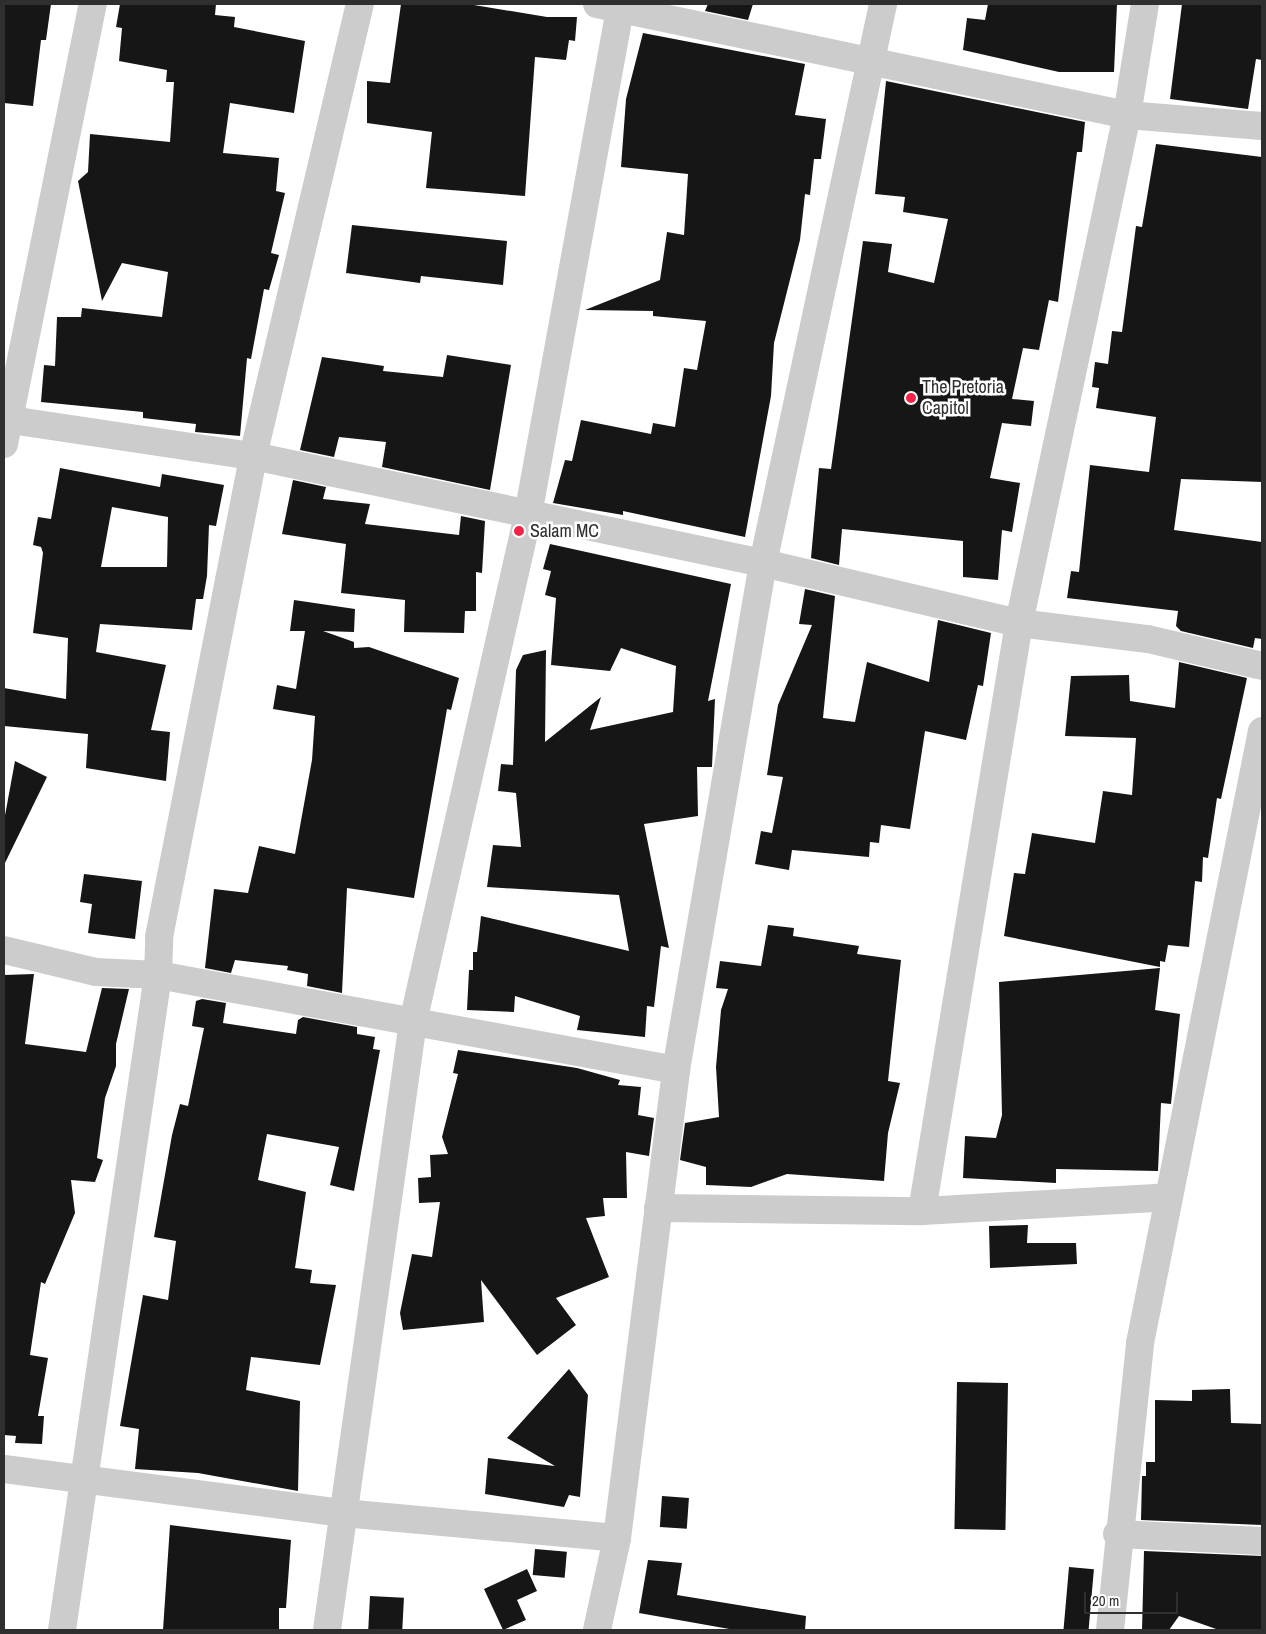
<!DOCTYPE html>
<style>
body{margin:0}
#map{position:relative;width:1266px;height:1634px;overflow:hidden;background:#fff;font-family:"Archivo Narrow",sans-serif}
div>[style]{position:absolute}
.building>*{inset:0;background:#161616;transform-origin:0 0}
.minor>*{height:28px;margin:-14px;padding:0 14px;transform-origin:14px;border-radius:14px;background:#ccc}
.dots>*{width:14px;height:14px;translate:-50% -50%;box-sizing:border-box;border:2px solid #fff;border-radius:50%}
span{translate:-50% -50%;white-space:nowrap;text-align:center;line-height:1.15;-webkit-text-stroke:5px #fff;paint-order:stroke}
.poi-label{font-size:18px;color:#2f2f2f}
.left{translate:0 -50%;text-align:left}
.frame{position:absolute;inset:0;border:5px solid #2f2f2f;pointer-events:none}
.scale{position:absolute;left:1084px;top:1592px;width:94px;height:22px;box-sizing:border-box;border:2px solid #2f2f2f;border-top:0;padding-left:6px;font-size:15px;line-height:18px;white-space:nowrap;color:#2f2f2f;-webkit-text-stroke:4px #fff;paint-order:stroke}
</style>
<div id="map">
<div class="building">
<div style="clip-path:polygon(4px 4px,51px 4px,46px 40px,41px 40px,33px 106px,4px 103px)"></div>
<div style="clip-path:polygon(120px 4px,216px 4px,215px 15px,235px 17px,234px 27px,305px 41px,294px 113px,230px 103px,223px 153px,279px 158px,276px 191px,285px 193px,271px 253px,279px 255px,269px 290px,264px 289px,251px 359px,247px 358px,240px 436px,195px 432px,196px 424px,143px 418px,143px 412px,41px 402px,44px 365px,55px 366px,57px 317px,81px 317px,82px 308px,162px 317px,168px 272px,122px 263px,102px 301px,78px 181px,88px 172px,90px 134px,170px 142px,174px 82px,166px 82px,167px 70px,119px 61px,122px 28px,116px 27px)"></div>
<div style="clip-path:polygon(401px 4px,468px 4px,547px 17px,577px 17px,575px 41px,569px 40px,566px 60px,535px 57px,525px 196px,426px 188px,432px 132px,367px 123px,367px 81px,390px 83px)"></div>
<div style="clip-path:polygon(708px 4px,753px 4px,748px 20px,705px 11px)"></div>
<div style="clip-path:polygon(988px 4px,1117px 4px,1114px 72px,1059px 72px,963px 50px,967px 18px,985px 20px)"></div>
<div style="clip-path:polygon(1182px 4px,1262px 4px,1262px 60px,1256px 59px,1248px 109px,1170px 99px)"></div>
<div style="clip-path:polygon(643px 33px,805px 64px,795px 115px,826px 119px,821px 159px,814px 159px,810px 195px,805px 194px,800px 240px,774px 343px,771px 396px,745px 537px,623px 511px,623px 515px,553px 503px,565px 460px,572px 461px,581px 420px,651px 434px,653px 423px,675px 427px,684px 368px,697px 370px,706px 321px,653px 316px,653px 311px,585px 310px,660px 280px,667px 232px,684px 235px,688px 174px,621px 167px,626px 99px)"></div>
<div style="clip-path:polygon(886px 81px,1085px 122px,1082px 152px,1077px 152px,1058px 302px,1049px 300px,1039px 350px,1023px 348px,1012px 399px,1034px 401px,1031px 426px,1002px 423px,990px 478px,1020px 483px,1012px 532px,1002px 530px,998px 580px,963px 577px,963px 541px,842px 529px,839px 565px,811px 558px,819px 468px,831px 469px,863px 241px,892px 244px,888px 272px,934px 283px,948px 219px,903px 212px,905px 197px,875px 194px)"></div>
<div style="clip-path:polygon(1156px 144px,1262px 157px,1262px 482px,1181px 479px,1174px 530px,1262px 542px,1262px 639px,1255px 638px,1253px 648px,1181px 631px,1176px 626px,1178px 611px,1067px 598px,1071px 571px,1079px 572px,1090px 465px,1149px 472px,1156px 417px,1096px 408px,1099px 388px,1092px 387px,1095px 362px,1108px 364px,1112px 331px,1122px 332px,1136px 226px,1142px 227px)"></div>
<div style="clip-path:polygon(352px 225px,507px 241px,503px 285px,421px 276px,420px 283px,346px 273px)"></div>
<div style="clip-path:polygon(447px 355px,511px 365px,490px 490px,382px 467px,386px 442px,339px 437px,334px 457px,300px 450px,322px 357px,384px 366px,383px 371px,443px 377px)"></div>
<div style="clip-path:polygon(evenodd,60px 468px,160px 487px,162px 474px,224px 485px,216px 526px,209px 525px,207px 576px,203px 599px,196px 599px,192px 630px,100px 624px,96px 652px,166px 665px,151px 730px,170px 732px,166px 781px,86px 768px,88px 734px,4px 726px,4px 688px,66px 699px,68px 638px,33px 633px,43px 553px,41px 547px,33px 545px,38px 517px,51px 519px,60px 468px,112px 507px,168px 517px,167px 567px,101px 567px,112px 507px)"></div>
<div style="clip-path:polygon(293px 480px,326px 487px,323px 499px,370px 504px,365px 524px,459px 535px,461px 516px,485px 521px,482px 573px,476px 572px,476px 611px,465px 611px,464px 633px,404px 632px,405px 600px,341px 593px,346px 544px,282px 534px)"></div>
<div style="clip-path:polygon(550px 544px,731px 584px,708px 701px,715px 699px,712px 767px,697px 767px,698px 816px,644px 824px,669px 948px,661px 946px,654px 1007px,647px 1006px,645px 1037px,577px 1030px,580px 1016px,515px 996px,514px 1012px,467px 1010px,469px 970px,473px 970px,473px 952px,477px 952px,481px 916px,629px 951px,619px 895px,487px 887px,493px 845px,521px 847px,516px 793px,498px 791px,501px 764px,513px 765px,516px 670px,523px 655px,546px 650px,545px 742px,601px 697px,590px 730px,673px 712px,676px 666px,621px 648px,610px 671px,551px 665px,556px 598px,545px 595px,551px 571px,543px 569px)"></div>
<div style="clip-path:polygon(805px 589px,835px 596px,823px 718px,855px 722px,867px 662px,929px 682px,938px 620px,991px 633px,983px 686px,978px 685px,966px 740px,925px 731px,910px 829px,881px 825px,879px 843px,870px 842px,869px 857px,792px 850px,789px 870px,755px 864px,761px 831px,772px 833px,783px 777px,767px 775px,778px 705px,812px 625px,799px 624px)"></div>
<div style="clip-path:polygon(294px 600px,355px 609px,354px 632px,323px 631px,354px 642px,354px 648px,369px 647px,459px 678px,451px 710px,447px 709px,414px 898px,347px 888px,342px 993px,307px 986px,308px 974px,287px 970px,288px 966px,235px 960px,231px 973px,205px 968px,214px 889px,248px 893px,259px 846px,295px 854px,312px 760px,315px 716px,273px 709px,277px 685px,296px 689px,305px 631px,290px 631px)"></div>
<div style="clip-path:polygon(1179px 662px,1247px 678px,1221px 799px,1217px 798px,1208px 858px,1203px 857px,1202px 882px,1195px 881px,1189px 947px,1168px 945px,1165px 962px,1160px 961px,1160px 967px,1004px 936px,1014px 873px,1025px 874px,1032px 833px,1095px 843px,1103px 791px,1132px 795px,1136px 738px,1065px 736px,1071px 676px,1129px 675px,1130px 701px,1175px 708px)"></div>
<div style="clip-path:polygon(15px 761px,47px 777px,4px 865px,4px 821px)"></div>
<div style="clip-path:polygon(84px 874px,142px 881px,135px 939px,88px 933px,92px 904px,80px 902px)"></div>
<div style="clip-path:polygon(768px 925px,794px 928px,793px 936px,859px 946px,857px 954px,901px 960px,888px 1081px,900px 1083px,888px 1133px,884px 1181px,787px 1174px,751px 1187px,706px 1185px,706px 1167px,680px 1160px,685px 1123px,719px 1117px,716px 1067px,721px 1010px,728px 989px,716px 988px,720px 961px,761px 966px)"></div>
<div style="clip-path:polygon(1160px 968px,1155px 1010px,1180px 1014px,1171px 1104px,1161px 1103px,1158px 1171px,1056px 1169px,1056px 1183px,963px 1178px,965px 1136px,996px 1138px,1002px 1115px,999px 982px)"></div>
<div style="clip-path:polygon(34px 974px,25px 1044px,86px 1052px,102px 988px,129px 989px,116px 1044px,116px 1066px,105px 1098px,97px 1158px,103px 1160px,95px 1182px,71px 1180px,75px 1213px,45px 1284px,41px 1282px,30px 1355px,48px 1358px,38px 1416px,44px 1416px,42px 1444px,15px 1443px,16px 1436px,4px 1435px,4px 975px)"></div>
<div style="clip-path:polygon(202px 999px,226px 1003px,223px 1023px,296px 1034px,298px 1020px,303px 1017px,357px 1027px,357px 1034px,375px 1037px,373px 1049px,380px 1050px,354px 1191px,330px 1185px,339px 1147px,267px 1134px,258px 1180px,306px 1192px,295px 1268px,312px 1270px,310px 1283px,336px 1285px,320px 1365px,251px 1357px,246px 1390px,300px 1401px,298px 1491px,198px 1473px,135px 1469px,139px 1429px,120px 1426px,143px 1295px,168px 1300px,176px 1241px,154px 1237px,172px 1135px,180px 1104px,188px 1106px,204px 1028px,192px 1026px,196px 1001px)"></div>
<div style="clip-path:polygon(458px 1050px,577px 1068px,620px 1080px,618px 1085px,641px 1087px,638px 1115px,654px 1118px,649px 1156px,626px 1152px,627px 1198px,603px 1198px,605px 1216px,586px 1218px,609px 1277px,556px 1298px,576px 1325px,537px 1355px,481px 1280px,484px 1322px,403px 1330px,400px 1313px,412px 1254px,432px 1257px,440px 1202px,419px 1203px,418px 1178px,431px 1177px,430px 1155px,448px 1154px,442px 1137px,458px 1074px,453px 1073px)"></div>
<div style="clip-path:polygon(1028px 1225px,1027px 1243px,1076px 1243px,1077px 1264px,990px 1268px,989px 1226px)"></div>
<div style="clip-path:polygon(569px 1369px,588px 1395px,580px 1497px,569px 1495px,564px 1507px,485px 1494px,488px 1458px,555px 1466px,507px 1438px)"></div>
<div style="left:1008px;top:1383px;width:147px;height:51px;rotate:91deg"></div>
<div style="clip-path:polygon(1230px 1389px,1231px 1423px,1262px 1424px,1262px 1525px,1141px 1520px,1142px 1476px,1146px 1476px,1146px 1462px,1155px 1462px,1155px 1400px,1192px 1401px,1192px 1390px)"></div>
<div style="left:662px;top:1496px;width:27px;height:31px;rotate:4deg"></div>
<div style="clip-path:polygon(170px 1525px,291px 1540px,286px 1608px,279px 1608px,279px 1630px,163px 1630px)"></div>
<div style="left:535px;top:1549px;width:32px;height:26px;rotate:5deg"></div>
<div style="clip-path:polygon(1144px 1551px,1262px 1556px,1262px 1630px,1219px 1630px,1179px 1616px,1169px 1630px,1142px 1630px)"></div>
<div style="clip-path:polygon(648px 1560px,682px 1563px,677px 1595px,806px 1616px,805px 1630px,735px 1630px,639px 1613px)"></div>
<div style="left:1069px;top:1567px;width:25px;height:63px;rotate:5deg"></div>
<div style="clip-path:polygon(527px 1569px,537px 1591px,517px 1600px,526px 1620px,503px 1630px,484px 1589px)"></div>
<div style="left:370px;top:1596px;width:34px;height:34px;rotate:3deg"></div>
</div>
<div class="minor">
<div style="left:597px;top:4px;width:541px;rotate:11.83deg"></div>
<div style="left:1127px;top:115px;width:135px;rotate:4.7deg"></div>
<div style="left:4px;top:419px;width:252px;rotate:8.5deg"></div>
<div style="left:253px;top:456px;width:521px;rotate:11.85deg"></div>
<div style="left:763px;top:563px;width:263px;rotate:13.2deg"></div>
<div style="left:1019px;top:623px;width:130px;rotate:7.1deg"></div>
<div style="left:1148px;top:639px;width:117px;rotate:13.3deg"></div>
<div style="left:4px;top:444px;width:449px;rotate:-78.6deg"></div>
<div style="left:4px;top:950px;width:95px;rotate:13.4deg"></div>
<div style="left:96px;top:972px;width:62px;rotate:2.8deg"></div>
<div style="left:158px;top:975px;width:527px;rotate:10.39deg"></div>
<div style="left:658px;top:1208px;width:264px;rotate:0.7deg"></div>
<div style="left:922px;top:1211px;width:247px;rotate:-3.2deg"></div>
<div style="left:922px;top:1211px;width:596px;rotate:-80.63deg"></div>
<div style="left:1019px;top:623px;width:519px;rotate:-78deg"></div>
<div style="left:1127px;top:115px;width:112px;rotate:-80.8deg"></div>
<div style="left:4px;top:1469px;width:342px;rotate:7.4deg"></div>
<div style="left:343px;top:1513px;width:275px;rotate:5.2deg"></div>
<div style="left:1117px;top:1534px;width:145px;rotate:2.8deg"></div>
<div style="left:62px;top:1630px;width:662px;rotate:-81.66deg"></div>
<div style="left:158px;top:975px;width:38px;rotate:-88deg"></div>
<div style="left:159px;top:937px;width:490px;rotate:-78.9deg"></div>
<div style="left:253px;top:456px;width:464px;rotate:-76.7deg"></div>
<div style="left:327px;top:1630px;width:614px;rotate:-81.95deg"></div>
<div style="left:413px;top:1022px;width:520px;rotate:-77.22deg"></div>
<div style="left:528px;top:515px;width:519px;rotate:-79.69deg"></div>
<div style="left:597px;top:1630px;width:94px;rotate:-77.7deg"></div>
<div style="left:617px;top:1538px;width:472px;rotate:-82.8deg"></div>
<div style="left:676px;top:1070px;width:514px;rotate:-80.26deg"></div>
<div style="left:763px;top:563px;width:572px;rotate:-77.88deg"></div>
<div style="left:1110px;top:1630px;width:289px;rotate:-84deg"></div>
<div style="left:1140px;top:1343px;width:624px;rotate:-78.73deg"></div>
</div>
<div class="dots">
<div style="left:911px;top:398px;background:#f52248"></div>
<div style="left:519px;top:531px;background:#f52248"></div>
</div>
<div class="poi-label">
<span class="left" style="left:922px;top:398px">The Pretoria<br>Capitol</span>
<span class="left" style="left:530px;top:531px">Salam MC</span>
</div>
<div class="frame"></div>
<div class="scale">20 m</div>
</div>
